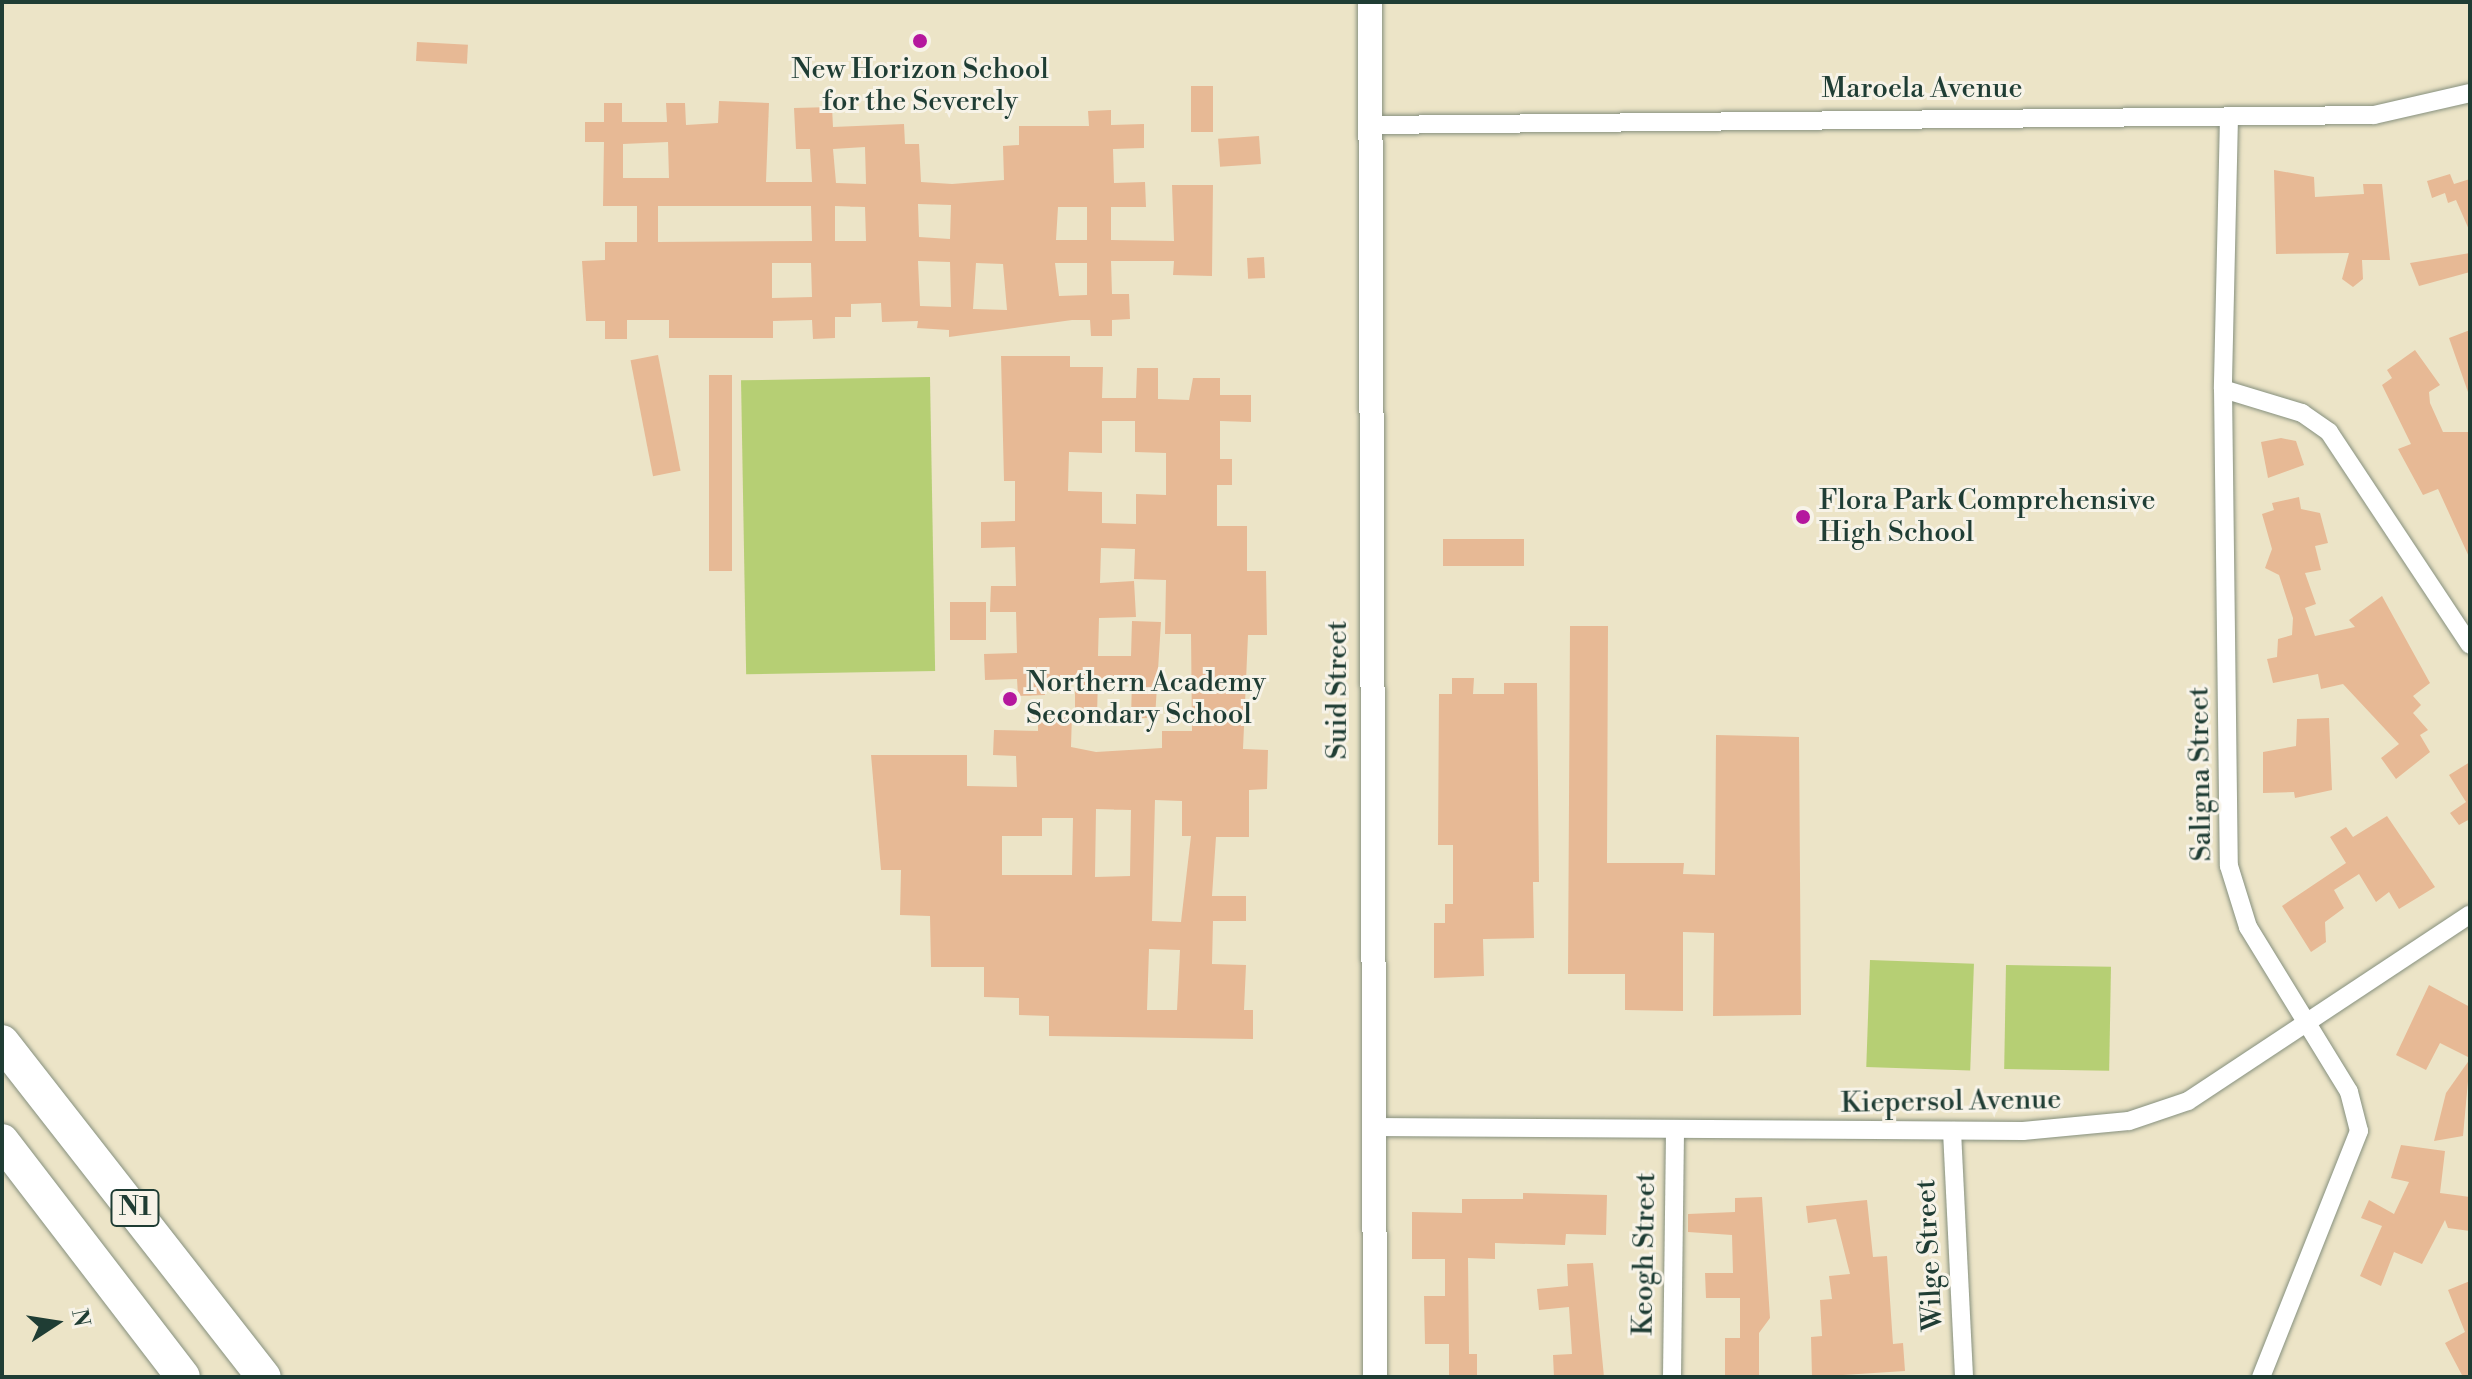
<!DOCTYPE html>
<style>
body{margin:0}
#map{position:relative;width:2472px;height:1379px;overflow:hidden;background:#ece4c7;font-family:"Libre Bodoni",serif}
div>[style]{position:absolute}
.green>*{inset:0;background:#b6cf74;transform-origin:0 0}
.building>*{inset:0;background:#e7b995;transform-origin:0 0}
.roads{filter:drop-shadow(0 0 2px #86907e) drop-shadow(0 0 2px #86907e)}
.minor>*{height:18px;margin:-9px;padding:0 9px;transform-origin:9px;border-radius:9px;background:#fff}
.tertiary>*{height:24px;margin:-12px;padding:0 12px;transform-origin:12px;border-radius:12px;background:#fff}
.motorway>*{height:34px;margin:-17px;padding:0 17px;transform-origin:17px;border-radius:17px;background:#fff}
.dots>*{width:22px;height:22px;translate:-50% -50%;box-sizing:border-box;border:4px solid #f7f3e8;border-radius:50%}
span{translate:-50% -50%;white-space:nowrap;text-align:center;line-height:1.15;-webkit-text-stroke:6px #f7f3e8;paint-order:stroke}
.shield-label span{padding:2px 6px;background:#f7f3e8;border:2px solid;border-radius:6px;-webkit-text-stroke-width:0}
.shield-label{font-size:26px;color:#1f3d34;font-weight:700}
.poi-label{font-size:28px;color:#1f3d34}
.left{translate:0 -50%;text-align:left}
.street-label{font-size:28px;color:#1f3d34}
.frame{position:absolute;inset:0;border:4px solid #1f3d34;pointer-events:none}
.north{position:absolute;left:16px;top:1283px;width:80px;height:80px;-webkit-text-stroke:6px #f7f3e8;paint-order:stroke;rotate:78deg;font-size:22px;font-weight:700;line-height:32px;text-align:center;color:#1f3d34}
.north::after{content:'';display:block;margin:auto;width:28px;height:36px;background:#1f3d34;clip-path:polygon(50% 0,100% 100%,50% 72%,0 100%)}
</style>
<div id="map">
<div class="green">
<div style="left:930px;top:377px;width:294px;height:189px;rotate:89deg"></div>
<div style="left:1870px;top:960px;width:104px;height:107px;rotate:2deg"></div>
<div style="left:2006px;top:965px;width:105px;height:104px;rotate:1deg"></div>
</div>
<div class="building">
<div style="left:417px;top:42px;width:51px;height:19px;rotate:3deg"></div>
<div style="left:1191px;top:86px;width:22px;height:46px"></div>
<div style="clip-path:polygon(evenodd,719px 101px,769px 103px,766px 182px,812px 182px,810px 149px,796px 149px,794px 108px,832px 107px,833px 127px,904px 124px,905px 144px,919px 144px,921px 182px,952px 184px,1004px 180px,1003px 146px,1019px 145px,1019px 126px,1089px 126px,1088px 111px,1111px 110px,1111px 125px,1144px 124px,1144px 148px,1113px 149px,1114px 183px,1145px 182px,1146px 207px,1111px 207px,1111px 240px,1174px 241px,1172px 185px,1213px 185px,1212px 276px,1173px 275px,1174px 261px,1111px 261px,1112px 294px,1129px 294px,1130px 319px,1112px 320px,1112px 336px,1091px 336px,1090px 320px,1072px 320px,949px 337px,949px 330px,917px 328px,918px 321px,882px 322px,881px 303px,851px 304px,851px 317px,835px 317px,835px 338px,813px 339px,812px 320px,773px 321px,773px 338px,669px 338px,669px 320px,627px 320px,627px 339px,605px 339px,605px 321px,586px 321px,582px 261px,605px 260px,605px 242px,637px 242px,637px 206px,603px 206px,604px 142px,585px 142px,585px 122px,604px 122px,604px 103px,622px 103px,622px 122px,667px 122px,666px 103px,685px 103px,686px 125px,718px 123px,719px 101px,668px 142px,669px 178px,623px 178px,623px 144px,668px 142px,719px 101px,865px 147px,866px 184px,836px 183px,833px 149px,865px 147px,719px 101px,918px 204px,951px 205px,950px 239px,919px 237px,918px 204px,719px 101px,658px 206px,811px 206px,812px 241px,658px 242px,658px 206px,719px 101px,835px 206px,865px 207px,866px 241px,835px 241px,835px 206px,719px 101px,1058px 207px,1087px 207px,1087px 240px,1056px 240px,1058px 207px,719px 101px,918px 261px,950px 262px,951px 307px,920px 306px,918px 261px,719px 101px,772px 263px,811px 263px,812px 297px,772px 298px,772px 263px,719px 101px,976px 263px,1003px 264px,1007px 310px,973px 309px,976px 263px,719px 101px,1055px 263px,1087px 263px,1087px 295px,1059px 296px,1055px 263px)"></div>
<div style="left:1259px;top:136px;width:28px;height:41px;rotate:86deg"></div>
<div style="clip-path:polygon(2274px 170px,2314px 177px,2315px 197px,2364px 194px,2363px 184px,2382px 184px,2390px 260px,2362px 260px,2363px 279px,2353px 287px,2342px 279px,2349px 253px,2276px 254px)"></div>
<div style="clip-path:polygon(2450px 174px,2454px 184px,2470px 179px,2470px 232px,2456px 200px,2448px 203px,2445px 193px,2432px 198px,2427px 181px)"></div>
<div style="clip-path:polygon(2470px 253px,2470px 272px,2419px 286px,2410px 263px)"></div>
<div style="left:1264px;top:257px;width:21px;height:17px;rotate:87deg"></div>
<div style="clip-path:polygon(2470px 330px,2470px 391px,2468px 392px,2449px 338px)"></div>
<div style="clip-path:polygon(2415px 350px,2440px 385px,2429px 392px,2430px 403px,2443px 432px,2470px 432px,2470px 559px,2438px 489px,2423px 495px,2398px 449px,2411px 444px,2382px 385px,2392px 378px,2387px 370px)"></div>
<div style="left:658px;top:355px;width:118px;height:28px;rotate:79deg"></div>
<div style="clip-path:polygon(evenodd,1001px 356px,1070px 356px,1070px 367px,1103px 367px,1102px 398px,1136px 398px,1137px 368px,1158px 368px,1158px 399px,1189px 400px,1193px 378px,1220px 378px,1220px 395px,1251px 395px,1251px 422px,1220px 421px,1220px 459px,1232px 459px,1232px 485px,1217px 485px,1217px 526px,1247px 526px,1247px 571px,1266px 571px,1267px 635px,1248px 635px,1243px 749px,1268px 750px,1267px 789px,1249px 790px,1249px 837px,1216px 837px,1212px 896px,1246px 896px,1246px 921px,1213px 921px,1212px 964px,1246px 965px,1244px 1010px,1253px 1010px,1253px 1039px,1049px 1036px,1049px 1016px,1019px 1015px,1019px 998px,984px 997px,984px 967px,931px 967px,930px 916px,900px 915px,901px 870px,881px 870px,871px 755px,967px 755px,967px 786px,1017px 787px,1016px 756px,993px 755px,994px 730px,1038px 731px,1038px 712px,1072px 713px,1071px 747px,1096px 752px,1162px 748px,1162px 731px,1192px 731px,1191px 634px,1165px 634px,1166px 580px,1134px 579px,1135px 549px,1101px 548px,1100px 583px,1134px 581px,1136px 617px,1099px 618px,1098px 656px,1131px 656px,1132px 621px,1161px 622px,1155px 718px,1131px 718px,1132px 680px,1098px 679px,1097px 715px,1075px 715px,1075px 679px,1044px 678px,1045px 695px,1018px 696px,1017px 679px,985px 680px,984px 654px,1017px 653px,1016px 612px,990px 612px,991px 586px,1016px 586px,1015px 547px,981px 548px,981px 522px,1015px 521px,1015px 481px,1004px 481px,1001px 356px,1102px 421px,1135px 421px,1135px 452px,1166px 453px,1166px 495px,1136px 494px,1136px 524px,1102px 523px,1102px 492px,1068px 491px,1069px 452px,1102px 453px,1102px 421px,1001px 356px,1155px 800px,1182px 801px,1182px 836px,1191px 836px,1181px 922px,1152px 921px,1155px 800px,1001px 356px,1096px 809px,1131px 810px,1130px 876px,1095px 877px,1096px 809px,1001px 356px,1042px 818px,1073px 818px,1072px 875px,1002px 875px,1002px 836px,1042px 836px,1042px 818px,1001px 356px,1149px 949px,1180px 950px,1177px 1010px,1147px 1010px,1149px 949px)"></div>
<div style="left:709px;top:375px;width:23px;height:196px"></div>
<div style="clip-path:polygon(2281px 438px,2296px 441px,2304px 465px,2268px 478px,2261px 442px)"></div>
<div style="clip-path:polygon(2299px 497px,2301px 509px,2320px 513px,2328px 543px,2315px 546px,2321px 570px,2305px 573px,2316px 604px,2305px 608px,2315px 636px,2355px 627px,2349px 620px,2382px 596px,2430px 683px,2413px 696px,2421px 705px,2413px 713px,2428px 730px,2420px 735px,2430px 752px,2396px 779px,2381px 758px,2399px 744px,2343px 684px,2321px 689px,2318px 674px,2273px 683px,2267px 659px,2277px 657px,2278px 639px,2292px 635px,2293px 618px,2279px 575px,2265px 568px,2272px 549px,2262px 514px,2274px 510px,2272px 503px)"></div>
<div style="left:1443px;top:539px;width:81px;height:27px"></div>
<div style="left:950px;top:602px;width:36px;height:38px"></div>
<div style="clip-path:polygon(1570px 626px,1608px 626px,1607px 863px,1684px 863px,1683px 874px,1715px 875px,1716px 735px,1799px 737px,1801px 1015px,1713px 1016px,1714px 933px,1683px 932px,1683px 1011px,1625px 1010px,1625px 974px,1568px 974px)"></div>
<div style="clip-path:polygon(1452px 678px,1474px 678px,1473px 694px,1504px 694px,1504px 683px,1537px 683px,1539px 882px,1533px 882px,1534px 938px,1483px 939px,1484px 976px,1434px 978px,1434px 923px,1445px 923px,1445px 904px,1453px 904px,1453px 845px,1438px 845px,1439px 694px,1452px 694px)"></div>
<div style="clip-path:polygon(2329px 718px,2332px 790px,2295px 798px,2294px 792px,2263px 793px,2263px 752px,2296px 746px,2297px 719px)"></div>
<div style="clip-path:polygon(2470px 762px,2470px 819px,2459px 825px,2450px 813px,2466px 802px,2449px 775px)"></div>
<div style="clip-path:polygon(2387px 816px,2435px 887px,2399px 909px,2389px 892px,2376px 902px,2359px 874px,2334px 890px,2344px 908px,2325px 922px,2326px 942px,2311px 952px,2282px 906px,2346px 863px,2330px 837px,2346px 827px,2353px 837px)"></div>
<div style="clip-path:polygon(2429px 985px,2470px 1007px,2470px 1058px,2440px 1043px,2426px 1070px,2396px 1055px)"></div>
<div style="clip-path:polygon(2470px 1059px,2463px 1136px,2434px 1141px,2446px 1093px)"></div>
<div style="clip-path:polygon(2401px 1145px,2445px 1151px,2440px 1193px,2470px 1197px,2470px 1231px,2448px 1228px,2445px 1220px,2422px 1264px,2394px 1252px,2381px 1286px,2360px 1276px,2382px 1226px,2361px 1218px,2369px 1200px,2394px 1214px,2409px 1182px,2391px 1178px)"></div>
<div style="clip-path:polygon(1523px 1193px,1607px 1195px,1606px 1235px,1566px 1234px,1565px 1245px,1495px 1243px,1495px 1259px,1468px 1258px,1469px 1354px,1477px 1354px,1477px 1377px,1449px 1377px,1449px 1344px,1425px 1344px,1424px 1296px,1445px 1296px,1445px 1259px,1412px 1259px,1412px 1212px,1462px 1213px,1462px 1199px,1523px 1199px)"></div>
<div style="clip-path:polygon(1762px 1197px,1770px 1318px,1759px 1333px,1759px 1377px,1725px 1377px,1725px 1338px,1740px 1338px,1740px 1298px,1706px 1298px,1705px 1273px,1733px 1273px,1732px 1235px,1688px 1232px,1688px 1214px,1735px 1212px,1735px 1198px)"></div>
<div style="clip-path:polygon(1867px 1200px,1873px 1257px,1887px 1256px,1893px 1344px,1903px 1343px,1905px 1371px,1812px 1377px,1811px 1337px,1822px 1336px,1820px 1300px,1832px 1299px,1829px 1276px,1850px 1274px,1836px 1219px,1808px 1223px,1806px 1206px)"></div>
<div style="clip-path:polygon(1593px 1263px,1604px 1377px,1554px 1377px,1553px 1355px,1572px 1354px,1569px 1307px,1539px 1310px,1537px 1289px,1568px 1286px,1567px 1264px)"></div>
<div style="clip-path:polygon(2470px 1281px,2470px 1377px,2463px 1377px,2445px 1343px,2465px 1332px,2448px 1290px)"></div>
</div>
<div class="roads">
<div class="minor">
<div style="left:2229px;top:117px;width:272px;rotate:91.3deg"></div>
<div style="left:2223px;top:389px;width:477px;rotate:89.3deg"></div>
<div style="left:2229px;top:866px;width:64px;rotate:72.7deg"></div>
<div style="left:2248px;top:927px;width:193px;rotate:58.5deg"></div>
<div style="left:2349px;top:1092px;width:40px;rotate:75.6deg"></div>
<div style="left:2359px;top:1131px;width:265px;rotate:111.7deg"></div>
<div style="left:1370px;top:125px;width:1004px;rotate:-0.57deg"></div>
<div style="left:2374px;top:115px;width:98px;rotate:-12.9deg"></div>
<div style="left:2223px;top:389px;width:83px;rotate:16.9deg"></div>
<div style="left:2302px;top:413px;width:33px;rotate:35deg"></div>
<div style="left:2329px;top:432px;width:255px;rotate:56.5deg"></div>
<div style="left:1373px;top:1127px;width:650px;rotate:0.35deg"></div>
<div style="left:2023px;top:1131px;width:106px;rotate:-5.4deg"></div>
<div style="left:2129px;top:1121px;width:62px;rotate:-18.7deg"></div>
<div style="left:2188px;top:1101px;width:338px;rotate:-33.5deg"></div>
<div style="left:1952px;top:1131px;width:246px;rotate:87.2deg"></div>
<div style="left:1672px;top:1377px;width:246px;rotate:-89.3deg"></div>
</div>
<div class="tertiary">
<div style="left:1370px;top:2px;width:1375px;rotate:89.79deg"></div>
</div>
<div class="motorway">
<div style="left:2px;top:1042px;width:425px;rotate:52deg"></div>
<div style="left:2px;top:1141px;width:297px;rotate:52.5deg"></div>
</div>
</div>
<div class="dots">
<div style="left:920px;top:41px;background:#b5179e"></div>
<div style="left:1803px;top:517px;background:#b5179e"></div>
<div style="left:1010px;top:699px;background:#b5179e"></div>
</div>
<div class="shield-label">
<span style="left:135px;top:1208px">N1</span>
</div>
<div class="poi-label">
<span style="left:920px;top:86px">New Horizon School<br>for the Severely</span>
<span class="left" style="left:1819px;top:517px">Flora Park Comprehensive<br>High School</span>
<span class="left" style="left:1026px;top:699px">Northern Academy<br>Secondary School</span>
</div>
<div class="street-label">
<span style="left:1922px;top:89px">Maroela Avenue</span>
<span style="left:1338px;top:690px;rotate:-90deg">Suid Street</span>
<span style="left:2201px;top:774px;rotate:-91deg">Saligna Street</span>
<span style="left:1951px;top:1102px;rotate:-1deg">Kiepersol Avenue</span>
<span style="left:1645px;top:1254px;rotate:-89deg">Keogh Street</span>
<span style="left:1930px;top:1255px;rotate:-93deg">Wilge Street</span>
</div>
<div class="frame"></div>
<div class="north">N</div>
</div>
